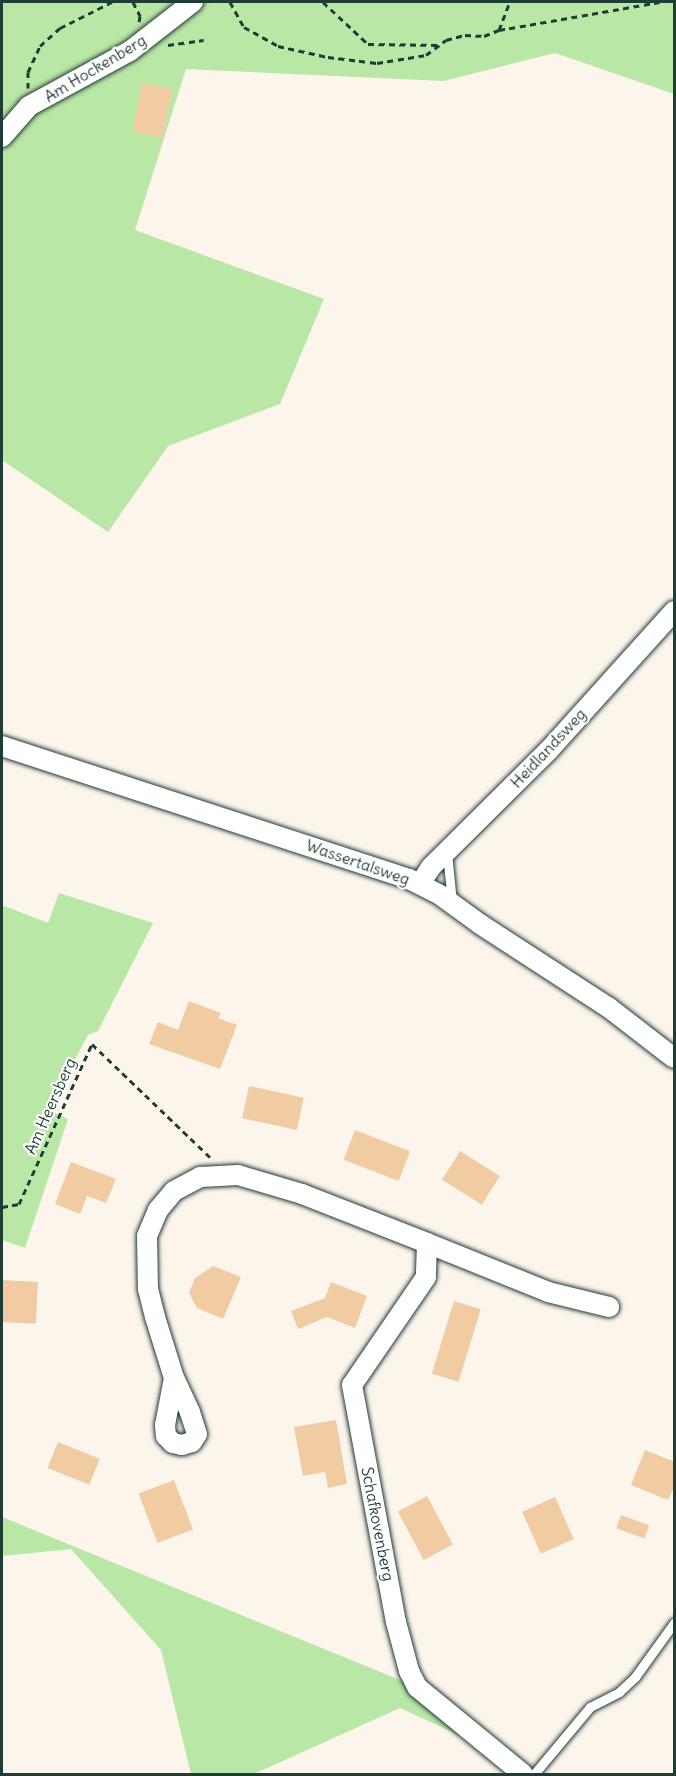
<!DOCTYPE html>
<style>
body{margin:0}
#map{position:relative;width:676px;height:1776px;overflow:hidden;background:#fcf5ec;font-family:Delius,sans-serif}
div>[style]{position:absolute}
.green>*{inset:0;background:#b9e7a5}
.building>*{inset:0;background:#f1cba1;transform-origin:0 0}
.path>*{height:3px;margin-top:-1.5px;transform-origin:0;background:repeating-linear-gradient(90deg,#1f3d34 0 6px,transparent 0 10.5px)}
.roads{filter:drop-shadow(0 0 2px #1f3d34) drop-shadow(0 0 2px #1f3d34)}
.service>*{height:9px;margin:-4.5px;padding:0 4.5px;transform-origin:4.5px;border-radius:4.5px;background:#fff}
.minor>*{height:20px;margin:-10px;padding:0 10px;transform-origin:10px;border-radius:10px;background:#fff}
span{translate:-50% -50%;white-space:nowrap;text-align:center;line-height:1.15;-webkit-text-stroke:4.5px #fff;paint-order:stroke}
.street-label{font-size:16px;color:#1f3d34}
.frame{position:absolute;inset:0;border:3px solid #1f3d34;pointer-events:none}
</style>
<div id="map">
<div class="green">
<div style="clip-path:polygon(2px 2px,674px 2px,674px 94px,555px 53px,444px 81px,186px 69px,135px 230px,324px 299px,280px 404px,168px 446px,108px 532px,2px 460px)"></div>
<div style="clip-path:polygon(59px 893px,153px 923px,98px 1031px,88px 1035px,48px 1110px,68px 1119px,25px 1248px,2px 1240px,2px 905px,48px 923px)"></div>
<div style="clip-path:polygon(2px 1517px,417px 1687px,475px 1734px,544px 1774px,400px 1708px,254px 1774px,191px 1774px,161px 1650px,71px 1549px,2px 1556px)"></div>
</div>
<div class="building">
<div style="left:142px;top:83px;width:31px;height:50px;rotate:11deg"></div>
<div style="clip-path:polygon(189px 1001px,221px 1013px,218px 1018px,237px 1025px,220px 1069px,149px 1044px,158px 1022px,178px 1030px)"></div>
<div style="left:249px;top:1086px;width:56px;height:33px;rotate:12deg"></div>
<div style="left:355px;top:1130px;width:59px;height:32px;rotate:21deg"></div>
<div style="left:460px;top:1151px;width:47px;height:34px;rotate:32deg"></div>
<div style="clip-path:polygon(71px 1162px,116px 1179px,106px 1203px,87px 1196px,80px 1214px,55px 1204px)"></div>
<div style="clip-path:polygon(213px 1266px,241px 1277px,223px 1319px,197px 1308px,189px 1293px,195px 1278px)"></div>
<div style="left:2px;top:1280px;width:36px;height:42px;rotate:3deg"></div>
<div style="clip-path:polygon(331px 1282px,367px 1296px,355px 1328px,327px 1317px,298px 1329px,291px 1311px,325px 1298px)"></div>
<div style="left:454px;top:1301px;width:28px;height:76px;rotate:17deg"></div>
<div style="clip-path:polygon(336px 1420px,347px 1484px,328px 1488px,325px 1472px,303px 1476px,294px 1427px)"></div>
<div style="left:58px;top:1442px;width:45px;height:28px;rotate:22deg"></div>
<div style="clip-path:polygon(645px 1450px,675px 1462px,675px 1485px,668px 1500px,631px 1485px)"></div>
<div style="left:174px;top:1480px;width:53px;height:38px;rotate:69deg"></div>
<div style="left:427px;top:1496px;width:55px;height:33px;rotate:62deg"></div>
<div style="left:555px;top:1497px;width:46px;height:36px;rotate:66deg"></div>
<div style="left:621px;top:1515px;width:30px;height:14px;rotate:20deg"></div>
</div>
<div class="path">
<div style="left:133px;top:2px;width:16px;rotate:63deg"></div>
<div style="left:140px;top:16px;width:6px;rotate:99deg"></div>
<div style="left:230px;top:2px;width:29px;rotate:61deg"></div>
<div style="left:244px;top:27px;width:39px;rotate:29deg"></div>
<div style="left:278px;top:46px;width:51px;rotate:12.4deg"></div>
<div style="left:328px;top:57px;width:49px;rotate:7deg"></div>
<div style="left:377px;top:63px;width:50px;rotate:-9.3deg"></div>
<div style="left:426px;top:55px;width:25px;rotate:-37deg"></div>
<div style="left:446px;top:40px;width:20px;rotate:-15deg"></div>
<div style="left:465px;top:35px;width:19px;rotate:3deg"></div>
<div style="left:484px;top:36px;width:16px;rotate:-22deg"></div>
<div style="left:499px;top:30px;width:30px;rotate:-69deg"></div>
<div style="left:323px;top:2px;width:62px;rotate:43deg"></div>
<div style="left:368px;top:44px;width:72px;rotate:0.8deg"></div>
<div style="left:499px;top:30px;width:163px;rotate:-9.9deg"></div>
<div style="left:168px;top:45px;width:36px;rotate:-8deg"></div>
<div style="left:28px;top:88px;width:16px;rotate:-90deg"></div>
<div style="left:28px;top:72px;width:29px;rotate:-65deg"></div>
<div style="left:40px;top:46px;width:27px;rotate:-42deg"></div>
<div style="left:60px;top:28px;width:58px;rotate:-26.6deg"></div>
<div style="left:2px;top:1207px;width:17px;rotate:-10deg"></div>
<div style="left:19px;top:1204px;width:176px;rotate:-65.5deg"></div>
<div style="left:92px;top:1044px;width:168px;rotate:43.8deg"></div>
</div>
<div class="roads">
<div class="service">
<div style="left:447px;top:853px;width:49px;rotate:84.2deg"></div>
<div style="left:534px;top:1774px;width:87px;rotate:-50.1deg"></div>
<div style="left:590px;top:1707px;width:33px;rotate:-27deg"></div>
<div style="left:619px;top:1692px;width:22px;rotate:-43deg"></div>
<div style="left:635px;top:1677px;width:67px;rotate:-54.2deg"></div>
</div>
<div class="minor">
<div style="left:2px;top:137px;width:41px;rotate:-48.9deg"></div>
<div style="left:29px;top:106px;width:115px;rotate:-28.6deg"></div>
<div style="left:130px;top:51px;width:80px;rotate:-37.9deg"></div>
<div style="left:2px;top:746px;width:428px;rotate:18.1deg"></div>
<div style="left:409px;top:879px;width:35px;rotate:27deg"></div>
<div style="left:440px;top:895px;width:49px;rotate:35.9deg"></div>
<div style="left:480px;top:924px;width:153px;rotate:33deg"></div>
<div style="left:608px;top:1007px;width:83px;rotate:37.7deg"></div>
<div style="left:420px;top:884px;width:20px;rotate:-57deg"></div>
<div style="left:431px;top:867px;width:166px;rotate:-44.8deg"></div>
<div style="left:549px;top:750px;width:187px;rotate:-48deg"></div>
<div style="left:427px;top:1243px;width:131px;rotate:22deg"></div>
<div style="left:548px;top:1292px;width:63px;rotate:13.8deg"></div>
<div style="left:174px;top:1378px;width:48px;rotate:100.8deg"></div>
<div style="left:165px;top:1425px;width:11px;rotate:85deg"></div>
<div style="left:166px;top:1436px;width:10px;rotate:45deg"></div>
<div style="left:173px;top:1443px;width:9px;rotate:13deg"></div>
<div style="left:182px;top:1445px;width:10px;rotate:-17deg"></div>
<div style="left:192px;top:1442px;width:9px;rotate:-58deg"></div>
<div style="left:197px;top:1434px;width:23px;rotate:-108deg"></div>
<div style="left:190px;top:1412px;width:38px;rotate:-115deg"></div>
<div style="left:174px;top:1378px;width:64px;rotate:-107.3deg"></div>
<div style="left:155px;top:1317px;width:29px;rotate:-104deg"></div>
<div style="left:148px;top:1289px;width:53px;rotate:-91.1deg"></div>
<div style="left:147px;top:1236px;width:28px;rotate:-67deg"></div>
<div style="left:158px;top:1210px;width:25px;rotate:-50deg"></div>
<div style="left:174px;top:1191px;width:30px;rotate:-28deg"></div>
<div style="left:200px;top:1177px;width:38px;rotate:-3deg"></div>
<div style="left:238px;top:1175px;width:67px;rotate:16.5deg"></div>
<div style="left:302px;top:1194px;width:134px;rotate:21.4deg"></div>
<div style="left:427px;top:1243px;width:34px;rotate:92deg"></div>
<div style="left:426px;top:1277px;width:131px;rotate:124.4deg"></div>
<div style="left:352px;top:1385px;width:241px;rotate:79.5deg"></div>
<div style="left:396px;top:1622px;width:51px;rotate:75.1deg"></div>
<div style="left:409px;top:1671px;width:18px;rotate:63deg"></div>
<div style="left:417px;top:1687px;width:137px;rotate:39.4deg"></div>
</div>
</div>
<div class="street-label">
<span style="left:95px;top:68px;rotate:-31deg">Am Hockenberg</span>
<span style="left:548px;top:748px;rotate:-47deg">Heidlandsweg</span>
<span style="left:358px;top:862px;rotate:19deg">Wassertalsweg</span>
<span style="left:50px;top:1106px;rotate:-66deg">Am Heersberg</span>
<span style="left:378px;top:1524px;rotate:79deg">Schafkovenberg</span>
</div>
<div class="frame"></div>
</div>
